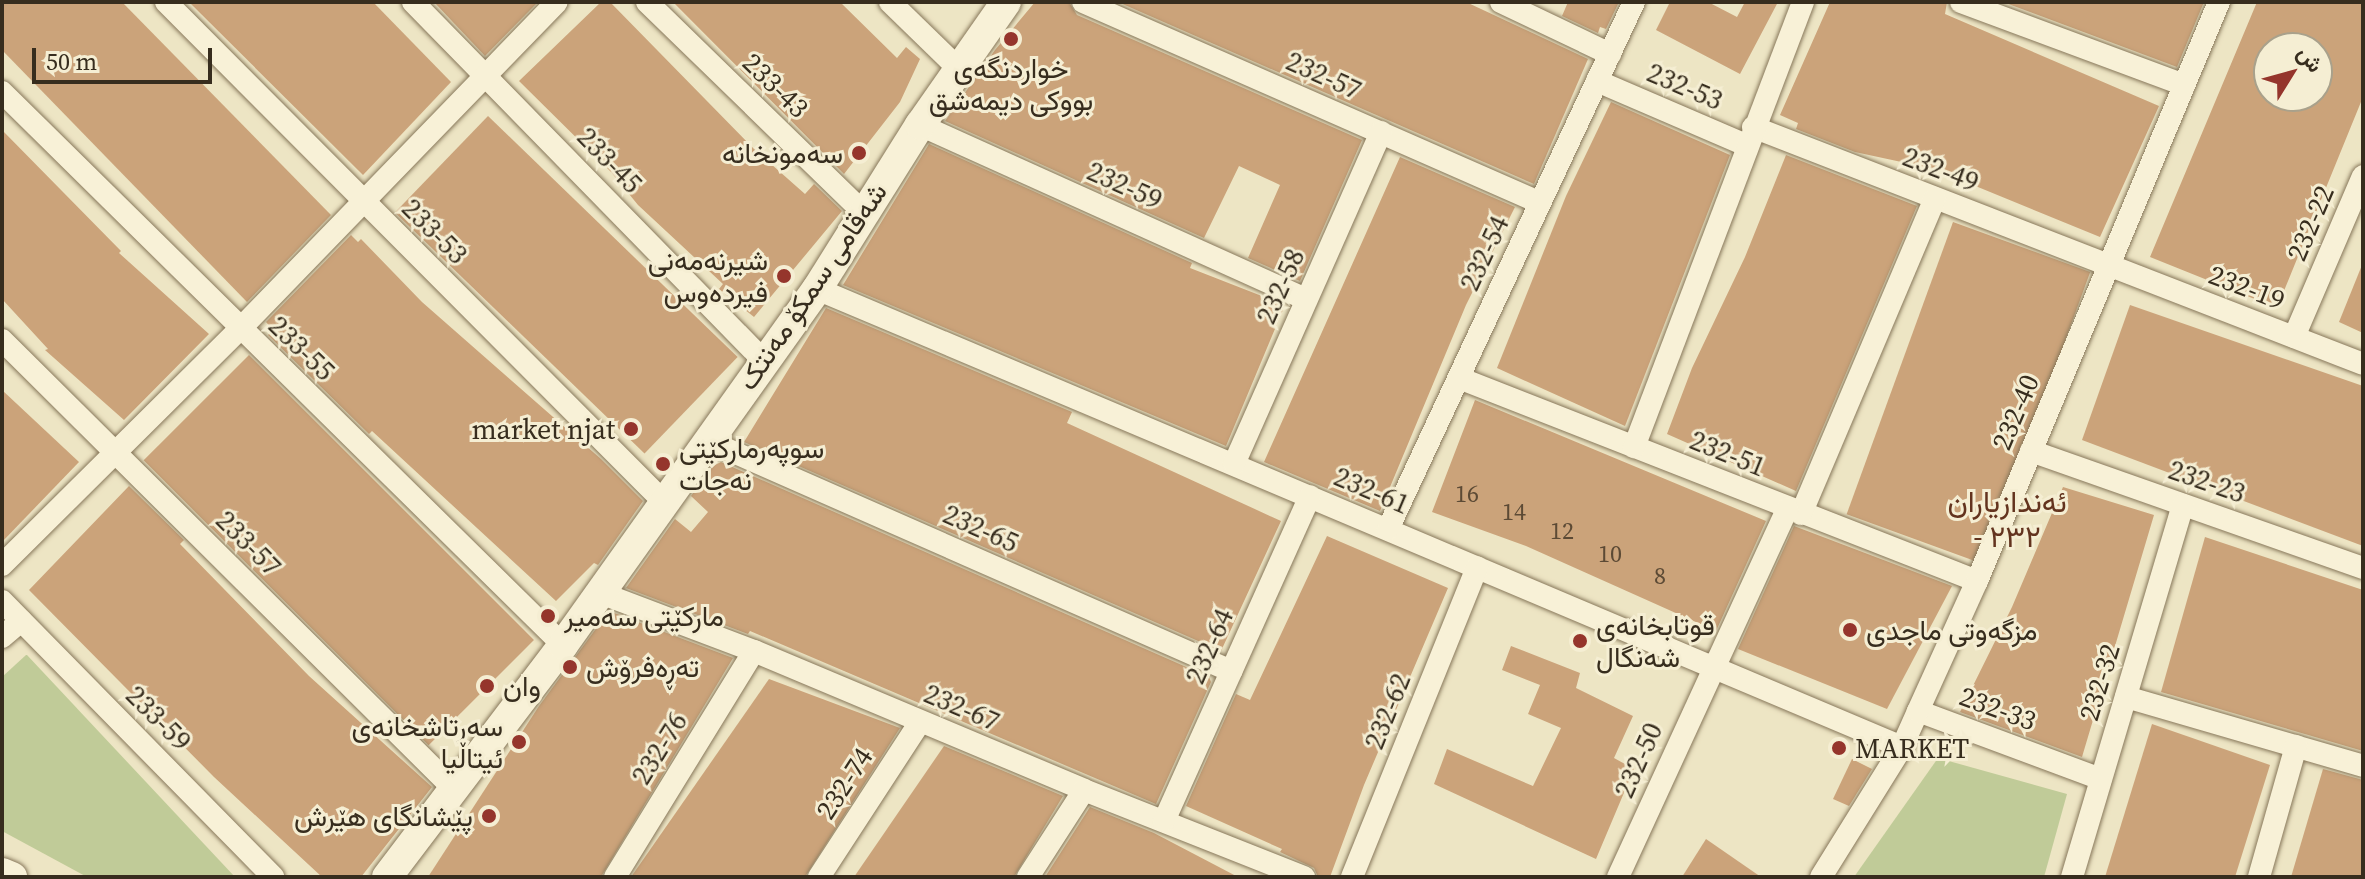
<!DOCTYPE html>
<meta charset="utf-8">
<style>
body{margin:0}
#map{position:relative;width:2365px;height:879px;overflow:hidden;background:#ede5c4;font-family:"Source Serif 4",Vazirmatn,serif}
div>[style]{position:absolute}
.green>*{inset:0;background:#c0cb98}
.building>*{inset:0;background:#cba37a;transform-origin:0 0}
.roads{filter:drop-shadow(0 0 2px #87775a) drop-shadow(0 0 2px #87775a)}
.minor>*{height:22px;margin:-11px;padding:0 11px;transform-origin:11px;border-radius:11px;background:#f8f1d7}
.secondary>*{height:30px;margin:-15px;padding:0 15px;transform-origin:15px;border-radius:15px;background:#f8f1d7}
.dots>*{width:22px;height:22px;translate:-50% -50%;box-sizing:border-box;border:4px solid #f5eed3;border-radius:50%}
span{translate:-50% -50%;white-space:nowrap;text-align:center;line-height:1.15;-webkit-text-stroke:6px #f5eed3;paint-order:stroke}
.number-label{font-size:24px;color:#5c4a35}
.number-label span{-webkit-text-stroke-width:0}
.poi-label{font-size:28px;color:#372d1e}
.right{translate:-100% -50%;text-align:right}
.left{translate:0 -50%;text-align:left}
.street-label{font-size:28px;color:#372d1e}
.neighbourhood-label{font-size:30px;color:#63331e}
.frame{position:absolute;inset:0;border:4px solid #372d1e;pointer-events:none}
.north{position:absolute;left:2253px;top:32px;width:80px;height:80px;box-sizing:border-box;background:#f5eed3;border:2px solid #a9a18b;border-radius:50%;rotate:53deg;font-size:22px;font-weight:700;line-height:32px;text-align:center;color:#372d1e}
.north::after{content:'';display:block;margin:auto;width:28px;height:36px;background:#95352c;clip-path:polygon(50% 0,100% 100%,50% 72%,0 100%)}
.scale{position:absolute;left:32px;top:48px;width:180px;height:36px;box-sizing:border-box;border:4px solid #372d1e;border-top:0;padding-left:10px;font-size:24px;line-height:28px;white-space:nowrap;color:#372d1e;-webkit-text-stroke:6px #f5eed3;paint-order:stroke}
</style>
<div id="map">
<div class="green">
<div style="clip-path:polygon(26px 655px,27px 655px,235px 877px,87px 877px,2px 831px,2px 677px)"></div>
<div style="clip-path:polygon(1938px 758px,2067px 794px,2044px 877px,1854px 877px)"></div>
</div>
<div class="building">
<div style="clip-path:polygon(2px 2px,122px 2px,331px 215px,247px 302px,2px 50px)"></div>
<div style="clip-path:polygon(189px 2px,373px 2px,451px 82px,363px 175px)"></div>
<div style="clip-path:polygon(434px 2px,538px 2px,485px 56px)"></div>
<div style="clip-path:polygon(601px 2px,610px 2px,754px 149px,805px 194px,814px 184px,842px 211px,754px 317px,719px 289px,723px 284px,638px 205px,611px 172px,519px 81px)"></div>
<div style="clip-path:polygon(673px 2px,840px 2px,897px 58px,906px 47px,920px 59px,900px 102px,844px 174px)"></div>
<div style="clip-path:polygon(1035px 2px,1069px 2px,1077px 15px,1362px 140px,1300px 281px,1248px 258px,1280px 185px,1239px 166px,1204px 238px,945px 121px,995px 50px)"></div>
<div style="clip-path:polygon(1118px 2px,1466px 2px,1588px 59px,1534px 184px)"></div>
<div style="clip-path:polygon(1568px 2px,1619px 2px,1606px 29px,1600px 27px,1598px 33px,1562px 16px)"></div>
<div style="clip-path:polygon(1670px 2px,1708px 2px,1737px 17px,1745px 2px,1778px 2px,1740px 74px,1656px 30px)"></div>
<div style="clip-path:polygon(1830px 2px,1947px 2px,1945px 14px,2159px 106px,2100px 237px,1934px 169px,1855px 152px,1796px 129px,1798px 123px,1780px 115px)"></div>
<div style="clip-path:polygon(2003px 2px,2204px 2px,2177px 67px)"></div>
<div style="clip-path:polygon(evenodd,2257px 2px,2363px 2px,2363px 97px,2277px 308px,2150px 257px,2257px 2px,2269px 48px,2317px 48px,2317px 96px,2269px 96px,2269px 48px)"></div>
<div style="clip-path:polygon(1611px 102px,1730px 155px,1625px 426px,1497px 368px,1566px 196px)"></div>
<div style="left:488px;top:116px;width:347px;height:134px;rotate:44deg"></div>
<div style="clip-path:polygon(2px 130px,121px 251px,119px 253px,209px 334px,124px 420px,45px 350px,48px 349px,2px 299px)"></div>
<div style="clip-path:polygon(929px 144px,1192px 263px,1190px 268px,1285px 305px,1226px 446px,843px 285px)"></div>
<div style="clip-path:polygon(1786px 155px,1917px 206px,1796px 491px,1667px 434px,1692px 368px,1745px 257px)"></div>
<div style="clip-path:polygon(1400px 157px,1515px 207px,1466px 305px,1380px 511px,1264px 462px)"></div>
<div style="left:1953px;top:222px;width:146px;height:311px;rotate:20deg"></div>
<div style="clip-path:polygon(351px 235px,358px 242px,361px 239px,422px 302px,601px 459px,643px 501px,598px 565px,594px 563px,556px 601px,372px 431px,369px 434px,268px 335px,273px 330px,266px 322px)"></div>
<div style="clip-path:polygon(2362px 265px,2363px 265px,2363px 333px,2339px 322px)"></div>
<div style="clip-path:polygon(2130px 305px,2363px 386px,2363px 546px,2082px 440px)"></div>
<div style="clip-path:polygon(826px 308px,1072px 412px,1067px 423px,1281px 521px,1221px 651px,744px 442px)"></div>
<div style="left:249px;top:355px;width:403px;height:149px;rotate:45deg"></div>
<div style="clip-path:polygon(2px 390px,79px 462px,2px 542px)"></div>
<div style="clip-path:polygon(1475px 400px,1766px 521px,1716px 631px,1526px 546px,1432px 512px)"></div>
<div style="clip-path:polygon(721px 462px,1209px 677px,1211px 682px,1156px 804px,750px 631px,748px 634px,626px 588px,675px 519px,691px 532px,708px 512px,691px 496px,713px 466px)"></div>
<div style="clip-path:polygon(129px 486px,184px 540px,180px 544px,309px 676px,432px 787px,361px 877px,322px 877px,214px 777px,29px 590px)"></div>
<div style="clip-path:polygon(2063px 487px,2154px 515px,2082px 757px,1960px 712px,2012px 607px)"></div>
<div style="clip-path:polygon(1794px 526px,1952px 586px,1887px 709px,1738px 649px)"></div>
<div style="clip-path:polygon(1327px 536px,1448px 588px,1364px 785px,1330px 877px,1318px 877px,1314px 868px,1280px 852px,1282px 849px,1186px 806px,1236px 694px,1250px 700px)"></div>
<div style="clip-path:polygon(2205px 537px,2363px 590px,2363px 751px,2161px 692px)"></div>
<div style="clip-path:polygon(609px 611px,733px 658px,601px 877px,428px 877px,539px 706px)"></div>
<div style="clip-path:polygon(1511px 646px,1580px 673px,1576px 688px,1633px 716px,1614px 758px,1634px 769px,1596px 859px,1434px 784px,1447px 749px,1533px 786px,1561px 728px,1528px 714px,1540px 685px,1502px 670px)"></div>
<div style="clip-path:polygon(769px 679px,900px 728px,805px 877px,631px 877px)"></div>
<div style="clip-path:polygon(2152px 724px,2270px 765px,2235px 877px,2105px 877px)"></div>
<div style="clip-path:polygon(944px 746px,1063px 796px,1014px 877px,854px 877px)"></div>
<div style="clip-path:polygon(1852px 759px,1872px 769px,1849px 806px,1833px 799px)"></div>
<div style="clip-path:polygon(2323px 769px,2363px 780px,2363px 877px,2291px 877px)"></div>
<div style="clip-path:polygon(1090px 807px,1154px 833px,1238px 877px,1045px 877px)"></div>
<div style="clip-path:polygon(1706px 839px,1761px 877px,1682px 877px)"></div>
</div>
<div class="roads">
<div class="minor">
<div style="left:166px;top:2px;width:704px;rotate:45.12deg"></div>
<div style="left:413px;top:2px;width:501px;rotate:45.65deg"></div>
<div style="left:647px;top:2px;width:301px;rotate:44.2deg"></div>
<div style="left:890px;top:2px;width:96px;rotate:44.2deg"></div>
<div style="left:1083px;top:2px;width:499px;rotate:23.7deg"></div>
<div style="left:1501px;top:2px;width:121px;rotate:25.5deg"></div>
<div style="left:1961px;top:2px;width:238px;rotate:20.4deg"></div>
<div style="left:1597px;top:81px;width:164px;rotate:23.3deg"></div>
<div style="left:2px;top:92px;width:788px;rotate:44.59deg"></div>
<div style="left:920px;top:125px;width:423px;rotate:24.3deg"></div>
<div style="left:1753px;top:127px;width:654px;rotate:21.23deg"></div>
<div style="left:817px;top:289px;width:1178px;rotate:22.89deg"></div>
<div style="left:2294px;top:337px;width:175px;rotate:-66.8deg"></div>
<div style="left:2px;top:340px;width:637px;rotate:44.81deg"></div>
<div style="left:1459px;top:378px;width:556px;rotate:21.4deg"></div>
<div style="left:706px;top:440px;width:574px;rotate:23.75deg"></div>
<div style="left:1634px;top:447px;width:476px;rotate:-69.2deg"></div>
<div style="left:2031px;top:451px;width:352px;rotate:19.4deg"></div>
<div style="left:1234px;top:464px;width:363px;rotate:-66.1deg"></div>
<div style="left:1801px;top:514px;width:343px;rotate:-67deg"></div>
<div style="left:1388px;top:529px;width:582px;rotate:-64.98deg"></div>
<div style="left:2px;top:565px;width:335px;rotate:-44.8deg"></div>
<div style="left:240px;top:329px;width:455px;rotate:-45.9deg"></div>
<div style="left:598px;top:592px;width:167px;rotate:20.7deg"></div>
<div style="left:754px;top:651px;width:358px;rotate:22.8deg"></div>
<div style="left:1084px;top:790px;width:237px;rotate:21.6deg"></div>
<div style="left:2px;top:601px;width:387px;rotate:45.5deg"></div>
<div style="left:2px;top:637px;width:25px;rotate:-40deg"></div>
<div style="left:2126px;top:697px;width:247px;rotate:16.2deg"></div>
<div style="left:1918px;top:711px;width:195px;rotate:20.4deg"></div>
<div style="left:1164px;top:821px;width:356px;rotate:-65.8deg"></div>
<div style="left:615px;top:877px;width:265px;rotate:-58.4deg"></div>
<div style="left:819px;top:877px;width:185px;rotate:-56.9deg"></div>
<div style="left:1028px;top:877px;width:103px;rotate:-57.2deg"></div>
<div style="left:1352px;top:877px;width:334px;rotate:-68deg"></div>
<div style="left:1618px;top:877px;width:405px;rotate:-65.3deg"></div>
<div style="left:1821px;top:877px;width:153px;rotate:-58.1deg"></div>
<div style="left:1902px;top:747px;width:39px;rotate:-66deg"></div>
<div style="left:1918px;top:711px;width:143px;rotate:-65.6deg"></div>
<div style="left:1977px;top:581px;width:628px;rotate:-67.32deg"></div>
<div style="left:2072px;top:877px;width:388px;rotate:-73.4deg"></div>
<div style="left:2259px;top:877px;width:136px;rotate:-74.2deg"></div>
</div>
<div class="secondary">
<div style="left:2px;top:873px;width:11px;rotate:22deg"></div>
<div style="left:387px;top:877px;width:291px;rotate:-52.8deg"></div>
<div style="left:563px;top:645px;width:437px;rotate:-54.5deg"></div>
<div style="left:817px;top:289px;width:194px;rotate:-57.9deg"></div>
<div style="left:920px;top:125px;width:150px;rotate:-55deg"></div>
</div>
</div>
<div class="dots">
<div style="left:1011px;top:39px;background:#95352c"></div>
<div style="left:859px;top:153px;background:#95352c"></div>
<div style="left:784px;top:276px;background:#95352c"></div>
<div style="left:631px;top:429px;background:#95352c"></div>
<div style="left:663px;top:464px;background:#95352c"></div>
<div style="left:548px;top:616px;background:#95352c"></div>
<div style="left:1850px;top:630px;background:#95352c"></div>
<div style="left:1580px;top:641px;background:#95352c"></div>
<div style="left:570px;top:667px;background:#95352c"></div>
<div style="left:487px;top:686px;background:#95352c"></div>
<div style="left:519px;top:742px;background:#95352c"></div>
<div style="left:1839px;top:748px;background:#95352c"></div>
<div style="left:489px;top:816px;background:#95352c"></div>
</div>
<div class="number-label">
<span style="left:1467px;top:494px">16</span>
<span style="left:1514px;top:512px">14</span>
<span style="left:1562px;top:531px">12</span>
<span style="left:1610px;top:554px">10</span>
<span style="left:1660px;top:576px">8</span>
</div>
<div class="poi-label">
<span style="left:1011px;top:84px">خواردنگەی<br>بووکی دیمەشق</span>
<span class="right" style="left:843px;top:153px">سەمونخانە</span>
<span class="right" style="left:768px;top:276px">شیرنەمەنی<br>فیردەوس</span>
<span class="right" style="left:615px;top:429px">market njat</span>
<span class="left" style="left:679px;top:464px">سوپەرمارکێتی<br>نەجات</span>
<span class="left" style="left:564px;top:616px">مارکێتی سەمیر</span>
<span class="left" style="left:1596px;top:641px">قوتابخانەی<br>شەنگال</span>
<span class="left" style="left:1866px;top:630px">مزگەوتی ماجدی</span>
<span class="left" style="left:586px;top:667px">تەڕەفرۆش</span>
<span class="left" style="left:503px;top:686px">وان</span>
<span class="right" style="left:503px;top:742px">سەرتاشخانەی<br>ئیتاڵیا</span>
<span class="left" style="left:1855px;top:748px">MARKET</span>
<span class="right" style="left:473px;top:816px">پێشانگای هێرش</span>
</div>
<div class="street-label">
<span style="left:1324px;top:75px;rotate:24deg">232-57</span>
<span style="left:776px;top:85px;rotate:44deg">233-43</span>
<span style="left:1685px;top:86px;rotate:23deg">232-53</span>
<span style="left:610px;top:160px;rotate:46deg">233-45</span>
<span style="left:1941px;top:169px;rotate:21deg">232-49</span>
<span style="left:1125px;top:185px;rotate:24deg">232-59</span>
<span style="left:2310px;top:223px;rotate:-67deg">232-22</span>
<span style="left:435px;top:231px;rotate:45deg">233-53</span>
<span style="left:1484px;top:253px;rotate:-65deg">232-54</span>
<span style="left:812px;top:286px;rotate:-56deg">شەقامی سمکۆ مەنتک</span>
<span style="left:1280px;top:286px;rotate:-66deg">232-58</span>
<span style="left:2247px;top:287px;rotate:21deg">232-19</span>
<span style="left:302px;top:348px;rotate:44deg">233-55</span>
<span style="left:2015px;top:412px;rotate:-67deg">232-40</span>
<span style="left:1728px;top:453px;rotate:22deg">232-51</span>
<span style="left:2207px;top:481px;rotate:19deg">232-23</span>
<span style="left:1372px;top:490px;rotate:23deg">232-61</span>
<span style="left:981px;top:528px;rotate:24deg">232-65</span>
<span style="left:249px;top:543px;rotate:45deg">233-57</span>
<span style="left:1209px;top:646px;rotate:-66deg">232-64</span>
<span style="left:2099px;top:682px;rotate:-73deg">232-32</span>
<span style="left:962px;top:707px;rotate:23deg">232-67</span>
<span style="left:1998px;top:708px;rotate:20deg">232-33</span>
<span style="left:1387px;top:711px;rotate:-68deg">232-62</span>
<span style="left:159px;top:718px;rotate:45deg">233-59</span>
<span style="left:659px;top:748px;rotate:-58deg">232-76</span>
<span style="left:1638px;top:760px;rotate:-66deg">232-50</span>
<span style="left:844px;top:783px;rotate:-57deg">232-74</span>
</div>
<div class="neighbourhood-label">
<span style="left:2007px;top:519px">ئەندازیاران<br>- ٢٣٢</span>
</div>
<div class="frame"></div>
<div class="north">ش</div>
<div class="scale">50 m</div>
</div>
